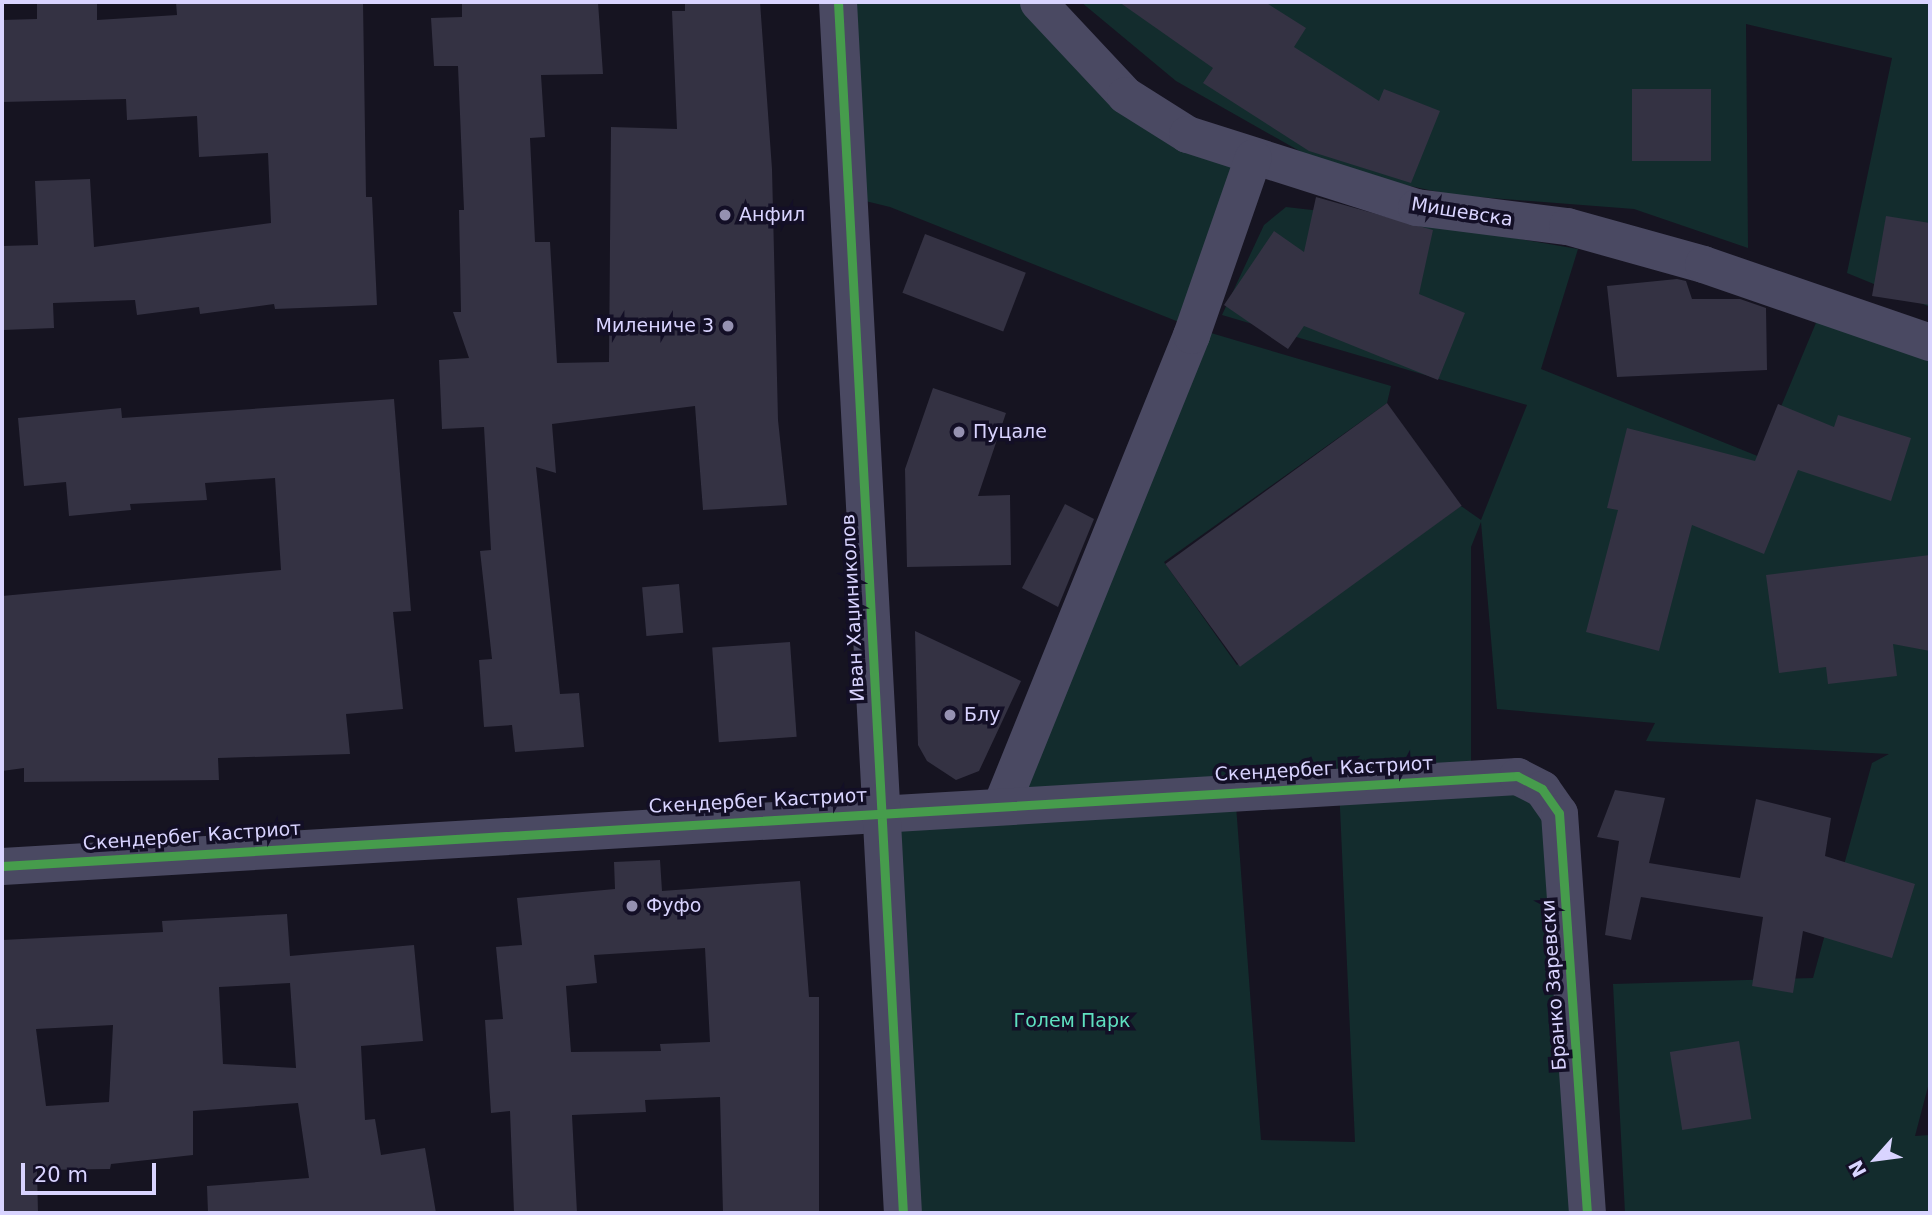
<!DOCTYPE html>
<meta charset="utf-8">
<style>
body{margin:0}
#map{position:relative;width:1932px;height:1215px;overflow:hidden;background:#161421;font-family:"DejaVu Sans",sans-serif}
div>[style]{position:absolute}
.green>*{inset:0;background:#132c2d}
.building>*{inset:0;background:#343243;transform-origin:0 0}
.minor>*{height:37px;margin:-18.5px;padding:0 18.5px;transform-origin:18.5px;border-radius:18.5px;background:#4a4962}
.tertiary>*{height:38px;margin:-19px;padding:0 19px;transform-origin:19px;border-radius:19px;background:#4a4962}
.cycleway>*{height:9px;margin:-4.5px;padding:0 4.5px;transform-origin:4.5px;border-radius:4.5px;background:#469c4c}
.dots>*{width:19px;height:19px;translate:-50% -50%;box-sizing:border-box;border:4px solid #130f26;border-radius:50%}
span{translate:-50% -50%;white-space:nowrap;text-align:center;line-height:1.15;-webkit-text-stroke:7px #130f26;paint-order:stroke}
.street-label{font-size:19px;color:#d9d4ff}
.poi-label{font-size:19px;color:#d9d4ff}
.left{translate:0 -50%;text-align:left}
.right{translate:-100% -50%;text-align:right}
.park-label{font-size:19px;color:#5fe0c0}
.frame{position:absolute;inset:0;border:4px solid #d9d4ff;pointer-events:none}
.north{position:absolute;left:1841px;top:1124px;width:70px;height:70px;-webkit-text-stroke:5px #130f26;paint-order:stroke;rotate:242deg;font-size:19px;font-weight:700;line-height:28px;text-align:center;color:#d9d4ff}
.north::after{content:'';display:block;margin:auto;width:24px;height:32px;background:#d9d4ff;clip-path:polygon(50% 0,100% 100%,50% 72%,0 100%)}
.scale{position:absolute;left:21px;top:1163px;width:135px;height:32px;box-sizing:border-box;border:4px solid #d9d4ff;border-top:0;padding-left:9px;font-size:21px;line-height:24px;white-space:nowrap;color:#d9d4ff;-webkit-text-stroke:5px #130f26;paint-order:stroke}
</style>
<div id="map">
<div class="green">
<div style="clip-path:polygon(evenodd,838px 2px,1038px 2px,1125px 95px,1253px 157px,1194px 328px,1391px 386px,1387px 403px,1164px 562px,1237px 665px,1461px 506px,1481px 520px,1527px 405px,1222px 315px,1264px 225px,1286px 207px,1434px 224px,1578px 249px,1541px 369px,1760px 457px,1818px 318px,1930px 351px,1930px 1079px,1915px 1136px,1930px 1135px,1930px 1213px,1625px 1213px,1613px 984px,1813px 978px,1872px 763px,1889px 754px,1646px 741px,1655px 723px,1497px 709px,1481px 522px,1471px 547px,1471px 778px,1542px 789px,1585px 1213px,903px 1213px,881px 811px,1001px 804px,1194px 328px,890px 207px,849px 197px,838px 2px,1339px 786px,1355px 1142px,1261px 1140px,1235px 792px,1339px 786px)"></div>
<div style="clip-path:polygon(1081px 2px,1930px 2px,1930px 307px,1847px 273px,1892px 58px,1746px 24px,1748px 248px,1634px 209px,1453px 195px,1333px 170px,1176px 81px)"></div>
</div>
<div class="building">
<div style="clip-path:polygon(37px 2px,97px 2px,97px 20px,177px 15px,176px 2px,363px 2px,366px 197px,372px 197px,377px 305px,275px 309px,274px 304px,200px 314px,199px 307px,137px 315px,135px 300px,53px 303px,54px 328px,3px 330px,2px 246px,38px 245px,35px 181px,90px 179px,94px 247px,271px 223px,268px 153px,199px 157px,197px 116px,127px 120px,126px 99px,2px 102px,2px 20px,37px 19px)"></div>
<div style="clip-path:polygon(462px 2px,598px 2px,603px 74px,541px 75px,545px 137px,530px 138px,535px 242px,550px 242px,557px 363px,609px 362px,611px 127px,677px 129px,672px 11px,685px 11px,685px 2px,760px 2px,772px 169px,778px 420px,787px 505px,703px 510px,695px 406px,552px 424px,556px 473px,536px 467px,560px 694px,579px 693px,584px 747px,515px 752px,512px 725px,484px 727px,479px 660px,492px 659px,480px 551px,491px 550px,484px 427px,442px 429px,439px 360px,469px 358px,453px 312px,461px 312px,459px 210px,464px 210px,458px 66px,434px 66px,431px 18px,462px 17px)"></div>
<div style="clip-path:polygon(1119px 2px,1265px 2px,1306px 28px,1294px 47px,1379px 101px,1384px 89px,1440px 111px,1411px 183px,1309px 151px,1203px 83px,1213px 68px)"></div>
<div style="left:1632px;top:89px;width:79px;height:72px"></div>
<div style="clip-path:polygon(1316px 197px,1433px 230px,1419px 294px,1465px 313px,1438px 380px,1304px 326px,1288px 349px,1224px 305px,1274px 231px,1304px 252px)"></div>
<div style="clip-path:polygon(1886px 216px,1930px 223px,1930px 305px,1872px 296px)"></div>
<div style="left:925px;top:234px;width:108px;height:63px;rotate:21deg"></div>
<div style="clip-path:polygon(1677px 279px,1686px 281px,1692px 299px,1740px 299px,1766px 308px,1767px 370px,1617px 377px,1607px 286px)"></div>
<div style="clip-path:polygon(933px 388px,1006px 413px,978px 496px,1010px 495px,1011px 565px,907px 567px,905px 469px)"></div>
<div style="clip-path:polygon(394px 399px,411px 611px,393px 612px,403px 709px,346px 714px,350px 754px,218px 758px,219px 780px,24px 782px,24px 768px,2px 771px,2px 596px,281px 570px,275px 478px,205px 483px,207px 500px,130px 504px,131px 510px,69px 516px,66px 482px,24px 486px,18px 418px,121px 408px,122px 418px)"></div>
<div style="left:1387px;top:403px;width:127px;height:274px;rotate:54deg"></div>
<div style="clip-path:polygon(1778px 404px,1834px 427px,1838px 415px,1911px 438px,1891px 501px,1798px 470px,1764px 554px,1692px 525px,1659px 651px,1586px 632px,1618px 510px,1607px 508px,1627px 428px,1755px 461px)"></div>
<div style="clip-path:polygon(1065px 504px,1094px 519px,1058px 607px,1022px 588px)"></div>
<div style="clip-path:polygon(1930px 555px,1930px 651px,1893px 644px,1897px 676px,1828px 684px,1826px 667px,1779px 673px,1766px 575px)"></div>
<div style="left:679px;top:584px;width:49px;height:37px;rotate:85deg"></div>
<div style="clip-path:polygon(915px 631px,1021px 681px,979px 771px,956px 780px,927px 761px,918px 745px)"></div>
<div style="left:790px;top:642px;width:95px;height:78px;rotate:86deg"></div>
<div style="clip-path:polygon(1615px 790px,1665px 798px,1649px 863px,1740px 878px,1756px 799px,1831px 818px,1825px 856px,1915px 884px,1892px 958px,1803px 931px,1793px 993px,1752px 986px,1763px 917px,1641px 897px,1631px 940px,1605px 935px,1619px 841px,1597px 837px)"></div>
<div style="clip-path:polygon(evenodd,660px 860px,662px 891px,800px 881px,809px 997px,819px 997px,819px 1213px,723px 1213px,720px 1097px,645px 1100px,646px 1112px,572px 1115px,577px 1213px,514px 1213px,510px 1111px,491px 1113px,485px 1020px,503px 1019px,496px 947px,522px 945px,517px 898px,615px 889px,614px 862px,660px 860px,705px 948px,710px 1042px,660px 1044px,661px 1051px,571px 1052px,566px 986px,597px 983px,594px 955px,705px 948px)"></div>
<div style="clip-path:polygon(evenodd,287px 914px,290px 956px,414px 945px,423px 1041px,361px 1046px,365px 1120px,375px 1119px,381px 1155px,425px 1148px,436px 1213px,208px 1213px,207px 1186px,309px 1178px,298px 1103px,193px 1111px,193px 1155px,111px 1164px,110px 1169px,37px 1170px,38px 1213px,2px 1213px,2px 940px,163px 932px,162px 921px,287px 914px,290px 983px,296px 1068px,223px 1064px,219px 987px,290px 983px,287px 914px,113px 1025px,109px 1102px,46px 1106px,36px 1029px,113px 1025px)"></div>
<div style="left:1739px;top:1041px;width:79px;height:70px;rotate:81deg"></div>
</div>
<div class="minor">
<div style="left:1038px;top:2px;width:127px;rotate:46.9deg"></div>
<div style="left:1125px;top:95px;width:73px;rotate:32.2deg"></div>
<div style="left:1187px;top:134px;width:240px;rotate:17.7deg"></div>
<div style="left:1416px;top:207px;width:152px;rotate:7.2deg"></div>
<div style="left:1567px;top:226px;width:141px;rotate:15.6deg"></div>
<div style="left:1703px;top:264px;width:240px;rotate:19deg"></div>
<div style="left:1001px;top:805px;width:507px;rotate:-67.99deg"></div>
<div style="left:1191px;top:335px;width:188px;rotate:-70.8deg"></div>
<div style="left:2px;top:866px;width:1518px;rotate:-3.4deg"></div>
<div style="left:1517px;top:776px;width:28px;rotate:27deg"></div>
<div style="left:1542px;top:789px;width:29px;rotate:55deg"></div>
<div style="left:1559px;top:813px;width:401px;rotate:86deg"></div>
</div>
<div class="tertiary">
<div style="left:838px;top:2px;width:1213px;rotate:86.93deg"></div>
</div>
<div class="cycleway">
<div style="left:838px;top:2px;width:1213px;rotate:86.93deg"></div>
<div style="left:2px;top:866px;width:1518px;rotate:-3.4deg"></div>
<div style="left:1517px;top:776px;width:28px;rotate:27deg"></div>
<div style="left:1542px;top:789px;width:29px;rotate:55deg"></div>
<div style="left:1559px;top:813px;width:401px;rotate:86deg"></div>
</div>
<div class="dots">
<div style="left:725px;top:215px;background:#9591b1"></div>
<div style="left:728px;top:326px;background:#9591b1"></div>
<div style="left:959px;top:432px;background:#9591b1"></div>
<div style="left:950px;top:715px;background:#9591b1"></div>
<div style="left:632px;top:906px;background:#9591b1"></div>
</div>
<div class="street-label">
<span style="left:1462px;top:212px;rotate:9deg">Мишевска</span>
<span style="left:853px;top:608px;rotate:-93deg">Иван Хаџиниколов</span>
<span style="left:1324px;top:769px;rotate:-3deg">Скендербег Кастриот</span>
<span style="left:758px;top:801px;rotate:-3deg">Скендербег Кастриот</span>
<span style="left:192px;top:836px;rotate:-4deg">Скендербег Кастриот</span>
<span style="left:1554px;top:985px;rotate:-94deg">Бранко Заревски</span>
</div>
<div class="poi-label">
<span class="left" style="left:739px;top:215px">Анфил</span>
<span class="right" style="left:714px;top:326px">Милениче 3</span>
<span class="left" style="left:973px;top:432px">Пуцале</span>
<span class="left" style="left:964px;top:715px">Блу</span>
<span class="left" style="left:646px;top:906px">Фуфо</span>
</div>
<div class="park-label">
<span style="left:1072px;top:1021px">Голем Парк</span>
</div>
<div class="frame"></div>
<div class="north">N</div>
<div class="scale">20 m</div>
</div>
